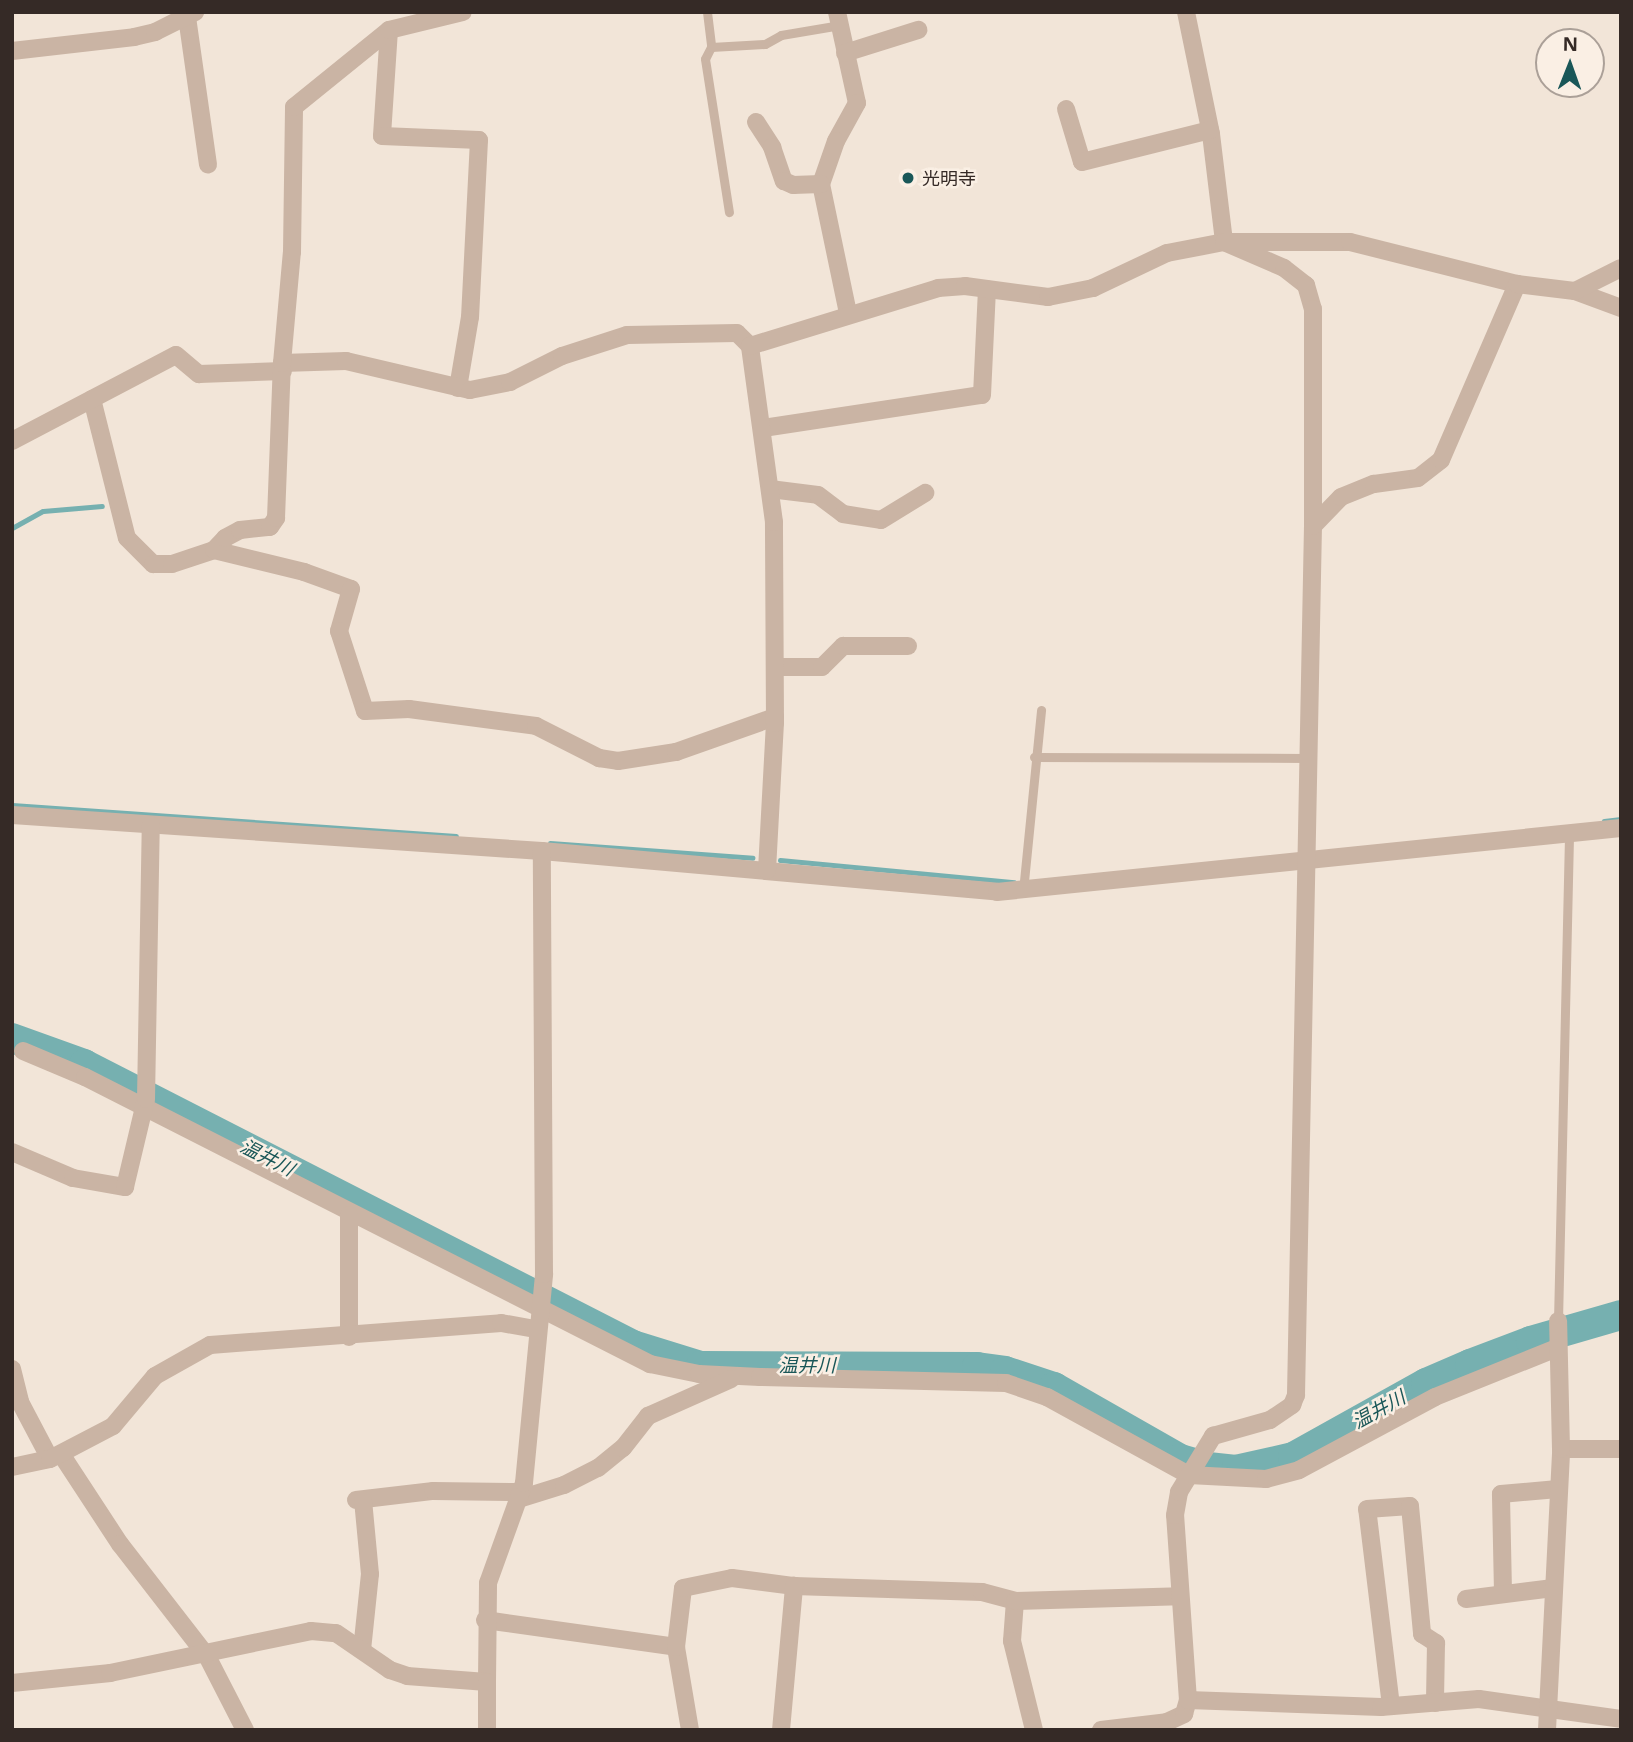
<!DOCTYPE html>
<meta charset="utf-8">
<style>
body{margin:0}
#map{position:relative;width:1633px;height:1742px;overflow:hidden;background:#f2e5d8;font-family:"Open Sans","Noto Sans JP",sans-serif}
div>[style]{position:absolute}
.stream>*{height:5px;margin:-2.5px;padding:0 2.5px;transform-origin:2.5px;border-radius:2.5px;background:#76b0b0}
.river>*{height:30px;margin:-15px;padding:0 15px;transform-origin:15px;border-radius:15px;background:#76b0b0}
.service>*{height:9px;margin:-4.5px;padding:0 4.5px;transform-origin:4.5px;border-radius:4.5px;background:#cab4a4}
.minor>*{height:18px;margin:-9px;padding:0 9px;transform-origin:9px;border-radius:9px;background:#cab4a4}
.tertiary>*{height:18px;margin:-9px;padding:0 9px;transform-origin:9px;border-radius:9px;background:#cab4a4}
.dots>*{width:19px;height:19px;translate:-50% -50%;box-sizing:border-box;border:4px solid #faefe4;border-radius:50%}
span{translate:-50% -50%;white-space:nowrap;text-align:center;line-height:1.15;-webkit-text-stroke:5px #faefe4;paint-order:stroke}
.poi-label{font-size:18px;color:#352a26}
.left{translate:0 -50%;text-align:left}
.water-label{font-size:19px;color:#1a5758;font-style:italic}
.frame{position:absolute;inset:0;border:14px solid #352a26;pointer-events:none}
.north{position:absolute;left:1535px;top:28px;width:70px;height:70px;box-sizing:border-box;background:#faefe4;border:2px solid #aba098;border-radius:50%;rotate:1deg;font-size:19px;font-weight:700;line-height:28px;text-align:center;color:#352a26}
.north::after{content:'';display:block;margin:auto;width:24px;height:32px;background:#1a5758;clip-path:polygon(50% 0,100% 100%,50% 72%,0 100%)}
</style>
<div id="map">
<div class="stream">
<div style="left:12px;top:528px;width:35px;rotate:-29deg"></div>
<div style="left:43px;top:511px;width:59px;rotate:-4.8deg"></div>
<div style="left:12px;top:805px;width:445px;rotate:4deg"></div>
<div style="left:1604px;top:821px;width:17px;rotate:-7deg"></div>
<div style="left:550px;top:843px;width:203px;rotate:4.2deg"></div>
<div style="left:780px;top:860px;width:235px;rotate:5.4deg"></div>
</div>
<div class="river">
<div style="left:12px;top:1038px;width:77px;rotate:19.9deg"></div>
<div style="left:84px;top:1064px;width:617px;rotate:27.11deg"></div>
<div style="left:633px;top:1345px;width:71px;rotate:17.2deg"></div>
<div style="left:701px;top:1366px;width:276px;rotate:0.2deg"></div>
<div style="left:977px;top:1367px;width:28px;rotate:8deg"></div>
<div style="left:1005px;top:1371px;width:52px;rotate:18.1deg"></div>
<div style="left:1054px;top:1387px;width:145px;rotate:29.7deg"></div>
<div style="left:1180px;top:1459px;width:29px;rotate:16deg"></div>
<div style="left:1208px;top:1467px;width:28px;rotate:6deg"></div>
<div style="left:1236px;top:1470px;width:58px;rotate:-12.8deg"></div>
<div style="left:1293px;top:1457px;width:152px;rotate:-29.1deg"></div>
<div style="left:1426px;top:1383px;width:48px;rotate:-23.4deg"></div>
<div style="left:1470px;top:1364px;width:65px;rotate:-20.7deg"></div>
<div style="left:1531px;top:1341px;width:94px;rotate:-16.1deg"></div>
</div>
<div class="service">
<div style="left:707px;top:12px;width:35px;rotate:83deg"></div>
<div style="left:711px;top:47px;width:13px;rotate:117deg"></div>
<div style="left:705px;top:59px;width:155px;rotate:81.1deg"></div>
<div style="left:711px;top:47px;width:54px;rotate:-3.2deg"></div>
<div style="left:765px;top:44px;width:18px;rotate:-29deg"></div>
<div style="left:781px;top:35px;width:60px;rotate:-9.6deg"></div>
<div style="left:1034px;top:757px;width:273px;rotate:0.2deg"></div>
<div style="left:1023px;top:891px;width:182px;rotate:-84.3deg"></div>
<div style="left:1558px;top:1321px;width:487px;rotate:-88.7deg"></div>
</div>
<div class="minor">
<div style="left:837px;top:12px;width:93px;rotate:77.6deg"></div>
<div style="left:857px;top:103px;width:43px;rotate:118.9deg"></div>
<div style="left:836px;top:141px;width:46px;rotate:109.2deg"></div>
<div style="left:821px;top:184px;width:132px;rotate:78.2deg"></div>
<div style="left:1186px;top:12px;width:125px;rotate:78.4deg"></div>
<div style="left:1211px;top:134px;width:109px;rotate:83.1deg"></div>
<div style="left:1224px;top:242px;width:65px;rotate:23.4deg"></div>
<div style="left:1284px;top:268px;width:28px;rotate:38deg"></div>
<div style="left:1306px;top:285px;width:25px;rotate:74deg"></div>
<div style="left:1313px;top:309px;width:217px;rotate:90deg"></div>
<div style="left:187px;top:17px;width:149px;rotate:81.9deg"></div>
<div style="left:389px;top:30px;width:106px;rotate:93.8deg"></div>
<div style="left:382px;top:136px;width:97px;rotate:2.4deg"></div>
<div style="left:479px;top:140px;width:177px;rotate:92.9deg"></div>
<div style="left:470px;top:317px;width:72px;rotate:99.6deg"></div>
<div style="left:12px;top:51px;width:123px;rotate:-6.5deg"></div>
<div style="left:134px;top:37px;width:22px;rotate:-13deg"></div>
<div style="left:155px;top:32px;width:45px;rotate:-26.6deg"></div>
<div style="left:845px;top:53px;width:77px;rotate:-17.5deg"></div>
<div style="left:1066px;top:109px;width:55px;rotate:73.2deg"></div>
<div style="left:1082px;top:162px;width:132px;rotate:-14deg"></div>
<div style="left:756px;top:122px;width:30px;rotate:57deg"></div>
<div style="left:772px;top:147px;width:36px;rotate:71deg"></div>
<div style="left:784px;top:181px;width:10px;rotate:24deg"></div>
<div style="left:793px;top:185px;width:28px;rotate:-2deg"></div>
<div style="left:1575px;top:291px;width:49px;rotate:20.3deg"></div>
<div style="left:282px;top:363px;width:64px;rotate:-1.8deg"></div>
<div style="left:346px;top:361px;width:127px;rotate:13.2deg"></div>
<div style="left:470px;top:390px;width:41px;rotate:-11.3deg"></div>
<div style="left:510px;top:382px;width:58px;rotate:-26.6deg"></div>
<div style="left:562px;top:356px;width:68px;rotate:-17.9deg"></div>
<div style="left:627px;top:335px;width:110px;rotate:-1deg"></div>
<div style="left:737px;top:333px;width:18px;rotate:45deg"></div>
<div style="left:92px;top:399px;width:143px;rotate:75.9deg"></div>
<div style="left:127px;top:538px;width:37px;rotate:45deg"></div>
<div style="left:153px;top:564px;width:19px"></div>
<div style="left:172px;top:564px;width:44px;rotate:-18.4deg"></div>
<div style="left:214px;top:550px;width:93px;rotate:13.7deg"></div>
<div style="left:304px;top:572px;width:50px;rotate:19.9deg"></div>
<div style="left:351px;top:589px;width:44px;rotate:105.9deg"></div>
<div style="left:339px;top:631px;width:84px;rotate:72deg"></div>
<div style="left:365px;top:711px;width:44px;rotate:-2.6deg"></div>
<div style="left:409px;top:709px;width:128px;rotate:7.6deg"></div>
<div style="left:536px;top:726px;width:71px;rotate:26.9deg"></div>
<div style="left:599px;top:758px;width:19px;rotate:9deg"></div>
<div style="left:618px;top:761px;width:59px;rotate:-8.8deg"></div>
<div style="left:676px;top:752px;width:105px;rotate:-19.5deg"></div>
<div style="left:763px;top:428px;width:221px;rotate:-8.6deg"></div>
<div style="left:982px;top:395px;width:106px;rotate:-87.3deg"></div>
<div style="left:12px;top:441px;width:185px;rotate:-27.7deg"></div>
<div style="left:176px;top:355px;width:30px;rotate:40deg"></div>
<div style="left:199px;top:374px;width:84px;rotate:-2deg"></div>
<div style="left:770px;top:489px;width:48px;rotate:7.1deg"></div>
<div style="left:818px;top:495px;width:31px;rotate:37deg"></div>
<div style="left:843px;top:514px;width:38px;rotate:9deg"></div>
<div style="left:881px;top:520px;width:52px;rotate:-31.5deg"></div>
<div style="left:214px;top:550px;width:16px;rotate:-47deg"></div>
<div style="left:225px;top:538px;width:17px;rotate:-28deg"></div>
<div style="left:240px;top:530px;width:30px;rotate:-6deg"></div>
<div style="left:270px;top:527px;width:11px;rotate:-56deg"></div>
<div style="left:276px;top:518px;width:155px;rotate:-87.8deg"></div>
<div style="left:282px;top:363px;width:111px;rotate:-84.9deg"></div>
<div style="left:292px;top:252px;width:145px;rotate:-89.2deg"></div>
<div style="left:294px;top:107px;width:122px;rotate:-39deg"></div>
<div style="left:389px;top:30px;width:76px;rotate:-13.7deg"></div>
<div style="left:775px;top:667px;width:47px"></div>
<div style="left:822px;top:667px;width:30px;rotate:-45deg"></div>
<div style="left:843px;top:646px;width:65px"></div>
<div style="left:12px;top:815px;width:531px;rotate:3.89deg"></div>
<div style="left:542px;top:851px;width:457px;rotate:5.1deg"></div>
<div style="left:997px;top:892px;width:627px;rotate:-5.86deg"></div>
<div style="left:767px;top:870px;width:147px;rotate:-86.9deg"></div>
<div style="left:775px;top:723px;width:201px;rotate:-90.3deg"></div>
<div style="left:774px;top:522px;width:178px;rotate:-97.8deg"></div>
<div style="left:750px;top:346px;width:197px;rotate:-17.1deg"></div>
<div style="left:938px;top:288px;width:27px;rotate:-4deg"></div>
<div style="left:965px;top:286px;width:84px;rotate:7.5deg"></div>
<div style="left:1048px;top:297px;width:46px;rotate:-11.3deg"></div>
<div style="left:1093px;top:288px;width:82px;rotate:-25.3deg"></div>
<div style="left:1167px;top:253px;width:58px;rotate:-10.9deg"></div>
<div style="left:1224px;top:242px;width:126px"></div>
<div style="left:1350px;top:242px;width:172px;rotate:14.1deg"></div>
<div style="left:23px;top:1051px;width:67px;rotate:22.8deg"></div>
<div style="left:85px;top:1077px;width:634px;rotate:26.93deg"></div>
<div style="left:650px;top:1364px;width:50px;rotate:11.5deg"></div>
<div style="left:699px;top:1374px;width:61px;rotate:2.8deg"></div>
<div style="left:760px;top:1377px;width:246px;rotate:1.4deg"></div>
<div style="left:1006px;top:1383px;width:43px;rotate:18.9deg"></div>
<div style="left:1047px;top:1397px;width:162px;rotate:28.8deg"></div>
<div style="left:1189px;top:1475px;width:77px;rotate:3deg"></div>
<div style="left:1266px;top:1479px;width:34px;rotate:-15deg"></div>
<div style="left:1299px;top:1470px;width:154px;rotate:-28.2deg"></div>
<div style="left:1435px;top:1397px;width:131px;rotate:-21.9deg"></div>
<div style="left:12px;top:1152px;width:66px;rotate:23.1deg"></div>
<div style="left:73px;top:1178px;width:53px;rotate:9.8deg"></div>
<div style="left:125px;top:1187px;width:90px;rotate:-76.6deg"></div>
<div style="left:146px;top:1099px;width:274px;rotate:-89deg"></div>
<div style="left:349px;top:1215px;width:122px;rotate:90deg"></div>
<div style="left:12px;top:1369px;width:34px;rotate:76deg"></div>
<div style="left:20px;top:1402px;width:64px;rotate:62.2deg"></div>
<div style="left:1561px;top:1449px;width:60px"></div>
<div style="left:61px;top:1454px;width:108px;rotate:56.8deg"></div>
<div style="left:120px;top:1544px;width:142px;rotate:52.2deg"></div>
<div style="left:207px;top:1656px;width:83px;rotate:62.8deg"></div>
<div style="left:12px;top:1467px;width:39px;rotate:-12deg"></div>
<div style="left:50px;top:1459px;width:71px;rotate:-27.6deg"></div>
<div style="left:113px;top:1426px;width:65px;rotate:-50deg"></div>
<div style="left:155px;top:1376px;width:63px;rotate:-29.4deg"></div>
<div style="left:210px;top:1345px;width:292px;rotate:-4.3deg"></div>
<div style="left:501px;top:1323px;width:36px;rotate:10deg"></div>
<div style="left:519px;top:1499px;width:47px;rotate:-17.3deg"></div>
<div style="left:564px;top:1485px;width:38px;rotate:-27deg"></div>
<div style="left:598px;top:1468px;width:32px;rotate:-39deg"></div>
<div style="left:623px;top:1448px;width:41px;rotate:-52deg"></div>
<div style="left:648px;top:1416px;width:91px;rotate:-24deg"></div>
<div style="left:356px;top:1500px;width:78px;rotate:-6.7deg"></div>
<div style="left:433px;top:1491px;width:88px;rotate:0.7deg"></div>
<div style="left:1503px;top:1592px;width:98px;rotate:-91.2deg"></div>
<div style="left:1501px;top:1494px;width:57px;rotate:-5deg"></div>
<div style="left:1466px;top:1599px;width:88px;rotate:-7.2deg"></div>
<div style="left:1015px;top:1601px;width:40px;rotate:94.3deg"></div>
<div style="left:1012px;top:1641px;width:92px;rotate:76.1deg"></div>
<div style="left:485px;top:1620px;width:193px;rotate:8deg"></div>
<div style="left:362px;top:1650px;width:76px;rotate:-84deg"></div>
<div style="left:370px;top:1574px;width:74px;rotate:-95.4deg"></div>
<div style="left:487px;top:1682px;width:99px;rotate:-89.4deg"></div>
<div style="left:488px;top:1583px;width:106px;rotate:-70.2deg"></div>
<div style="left:524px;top:1483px;width:210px;rotate:-84.5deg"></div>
<div style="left:544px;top:1274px;width:423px;rotate:-90.3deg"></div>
<div style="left:12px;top:1683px;width:99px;rotate:-5.8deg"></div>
<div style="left:110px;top:1673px;width:205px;rotate:-11.8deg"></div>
<div style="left:311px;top:1631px;width:25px;rotate:5deg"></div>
<div style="left:336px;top:1633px;width:65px;rotate:34.4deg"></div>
<div style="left:390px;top:1670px;width:18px;rotate:19deg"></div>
<div style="left:407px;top:1676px;width:80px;rotate:4.3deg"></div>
<div style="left:487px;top:1682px;width:48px;rotate:90deg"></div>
<div style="left:1391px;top:1706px;width:198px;rotate:-96.9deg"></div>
<div style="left:1367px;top:1509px;width:43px;rotate:-4deg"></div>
<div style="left:1410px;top:1506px;width:129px;rotate:84.6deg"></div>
<div style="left:1422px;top:1634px;width:17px;rotate:33deg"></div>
<div style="left:1436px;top:1643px;width:60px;rotate:91deg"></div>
<div style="left:690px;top:1730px;width:84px;rotate:-99.6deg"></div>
<div style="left:676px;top:1647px;width:59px;rotate:-83.2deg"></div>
<div style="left:683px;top:1588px;width:50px;rotate:-11.5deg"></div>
<div style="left:732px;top:1578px;width:63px;rotate:7.4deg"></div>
<div style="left:794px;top:1586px;width:188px;rotate:1.8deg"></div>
<div style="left:982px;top:1592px;width:34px;rotate:15deg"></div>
<div style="left:1015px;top:1601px;width:164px;rotate:-1.7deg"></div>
<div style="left:781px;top:1730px;width:145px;rotate:-84.8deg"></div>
<div style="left:1101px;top:1730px;width:66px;rotate:-6.9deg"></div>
<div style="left:1167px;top:1722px;width:19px;rotate:-25deg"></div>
<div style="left:1184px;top:1714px;width:15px;rotate:-74deg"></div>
<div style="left:1188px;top:1700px;width:193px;rotate:2.1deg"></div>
<div style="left:1381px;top:1707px;width:98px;rotate:-4.7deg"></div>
<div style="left:1479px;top:1699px;width:143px;rotate:8deg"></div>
<div style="left:1547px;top:1730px;width:281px;rotate:-87.1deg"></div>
<div style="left:1561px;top:1449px;width:128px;rotate:-91.3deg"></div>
</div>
<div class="tertiary">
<div style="left:1188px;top:1700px;width:185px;rotate:-94deg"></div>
<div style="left:1175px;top:1515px;width:23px;rotate:-80deg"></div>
<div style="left:1179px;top:1492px;width:66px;rotate:-58.7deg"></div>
<div style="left:1213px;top:1436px;width:59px;rotate:-15.7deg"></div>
<div style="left:1270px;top:1420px;width:27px;rotate:-34deg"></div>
<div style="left:1292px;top:1405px;width:11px;rotate:-68deg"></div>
<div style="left:1296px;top:1395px;width:869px;rotate:-88.88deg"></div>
<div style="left:1313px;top:526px;width:40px;rotate:-46deg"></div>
<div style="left:1341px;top:497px;width:35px;rotate:-22deg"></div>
<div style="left:1374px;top:484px;width:44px;rotate:-7.8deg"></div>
<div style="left:1418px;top:478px;width:29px;rotate:-38deg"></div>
<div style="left:1441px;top:460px;width:192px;rotate:-66.6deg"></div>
<div style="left:1517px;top:284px;width:58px;rotate:6.9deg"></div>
<div style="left:1575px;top:291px;width:51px;rotate:-26.6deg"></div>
</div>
<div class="dots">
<div style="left:908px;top:178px;background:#1a5758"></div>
</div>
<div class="poi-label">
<span class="left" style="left:922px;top:178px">光明寺</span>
</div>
<div class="water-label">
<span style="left:267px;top:1158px;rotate:27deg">温井川</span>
<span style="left:807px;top:1366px">温井川</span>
<span style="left:1379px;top:1410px;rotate:-29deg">温井川</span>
</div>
<div class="frame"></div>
<div class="north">N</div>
</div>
